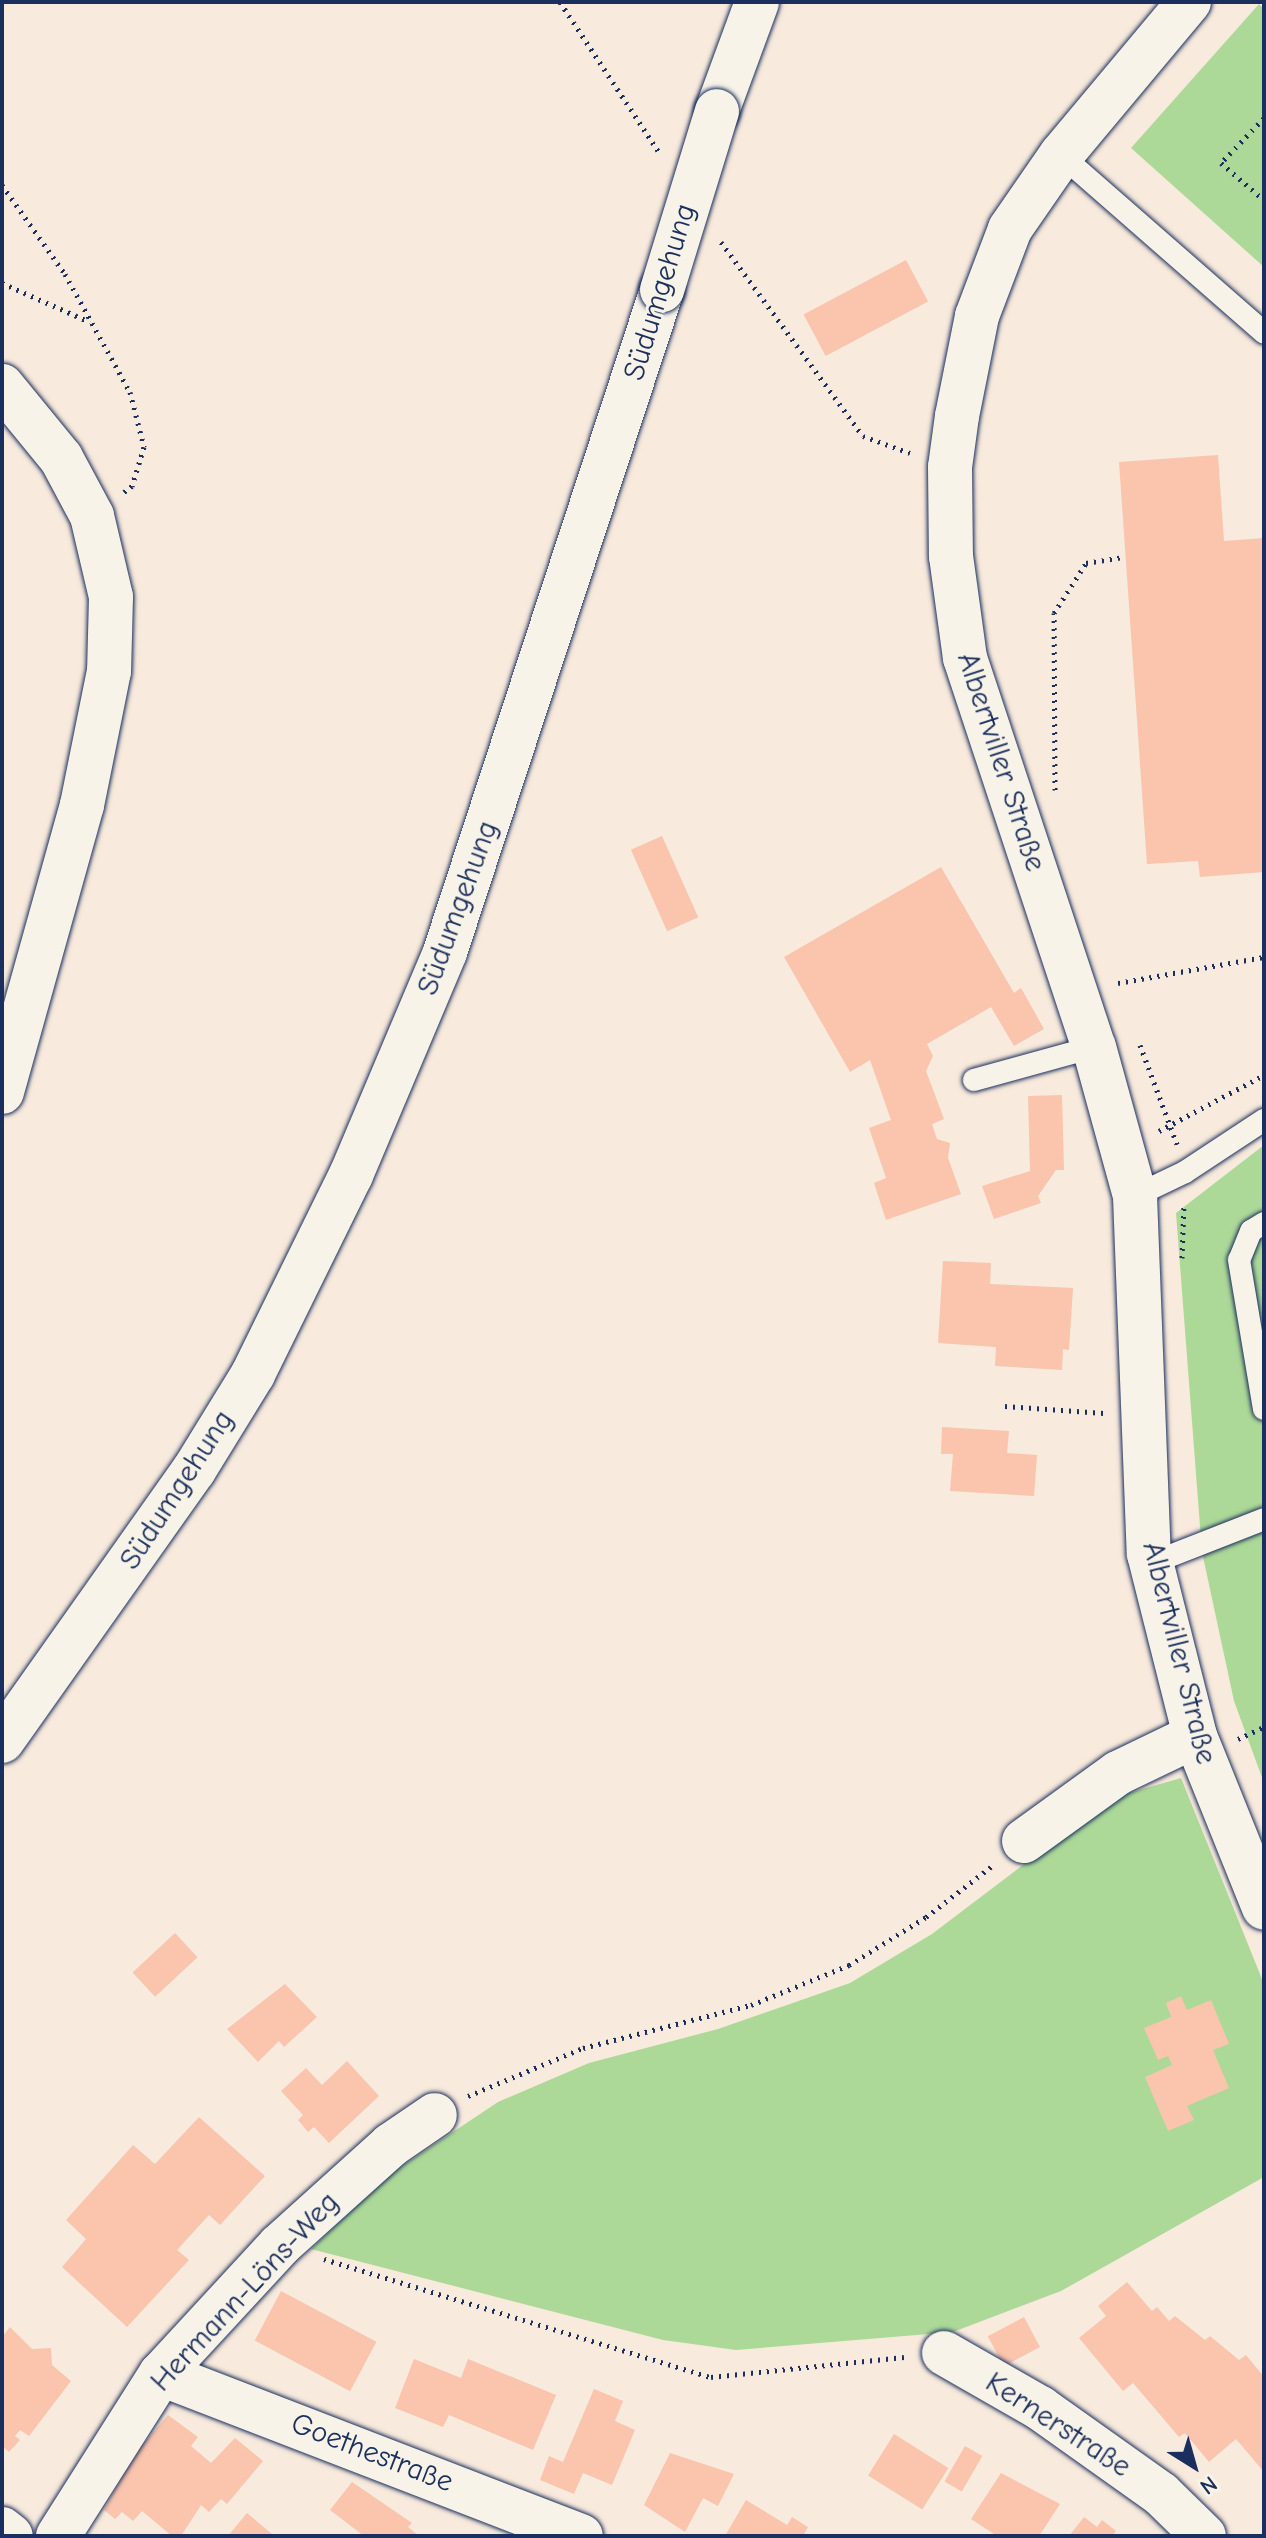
<!DOCTYPE html>
<meta charset="utf-8">
<style>
body{margin:0}
#map{position:relative;width:1266px;height:2538px;overflow:hidden;background:#f8eadc;font-family:"Comic Neue",sans-serif}
div>[style]{position:absolute}
.green>*{inset:0;background:#add998}
.building>*{inset:0;background:#fac4ad;transform-origin:0 0}
.path>*{height:5px;margin-top:-2.5px;transform-origin:0;background:repeating-linear-gradient(90deg,#1b2f5e 0 2px,transparent 0 8px)}
.roads{filter:drop-shadow(0 0 2px #1b2f5e) drop-shadow(0 0 2px #1b2f5e)}
.lane>*{height:22px;margin:-11px;padding:0 11px;transform-origin:11px;border-radius:11px;background:#f7f3e8}
.street>*{height:44px;margin:-22px;padding:0 22px;transform-origin:22px;border-radius:22px;background:#f7f3e8}
.secondary>*{height:44px;margin:-22px;padding:0 22px;transform-origin:22px;border-radius:22px;background:#f7f3e8}
.bridges{filter:drop-shadow(0 0 2px #1b2f5e) drop-shadow(0 0 2px #1b2f5e)}
.secondary-bridge>*{height:44px;margin:-22px;padding:0 22px;transform-origin:22px;border-radius:22px;background:#f7f3e8}
span{translate:-50% -50%;white-space:nowrap;text-align:center;line-height:1.15;-webkit-text-stroke:6px #f7f3e8;paint-order:stroke}
.street-label{font-size:30px;color:#1b2f5e}
.frame{position:absolute;inset:0;border:4px solid #1b2f5e;pointer-events:none}
.north{position:absolute;left:1154px;top:2426px;width:80px;height:80px;-webkit-text-stroke:6px #f7f3e8;paint-order:stroke;rotate:143deg;font-size:22px;font-weight:700;line-height:32px;text-align:center;color:#1b2f5e}
.north::after{content:'';display:block;margin:auto;width:28px;height:36px;background:#1b2f5e;clip-path:polygon(50% 0,100% 100%,50% 72%,0 100%)}
</style>
<div id="map">
<div class="green">
<div style="clip-path:polygon(1259px 4px,1264px 9px,1264px 267px,1131px 148px)"></div>
<div style="clip-path:polygon(1264px 1145px,1264px 1783px,1234px 1701px,1202px 1552px,1176px 1213px)"></div>
<div style="clip-path:polygon(1181px 1778px,1264px 1984px,1264px 2177px,1061px 2291px,953px 2332px,736px 2350px,663px 2340px,311px 2249px,390px 2174px,498px 2102px,589px 2063px,718px 2029px,850px 1983px,932px 1934px,1111px 1798px)"></div>
</div>
<div class="building">
<div style="left:906px;top:260px;width:47px;height:116px;rotate:62deg"></div>
<div style="clip-path:polygon(1218px 455px,1224px 541px,1264px 538px,1264px 872px,1200px 877px,1198px 861px,1147px 864px,1119px 462px)"></div>
<div style="left:662px;top:836px;width:89px;height:34px;rotate:66deg"></div>
<div style="clip-path:polygon(941px 867px,1014px 993px,1021px 988px,1044px 1029px,1014px 1046px,991px 1007px,927px 1044px,933px 1056px,926px 1071px,944px 1119px,932px 1124px,937px 1139px,950px 1143px,948px 1158px,961px 1194px,886px 1220px,874px 1183px,886px 1178px,869px 1128px,891px 1120px,870px 1060px,850px 1072px,784px 957px)"></div>
<div style="clip-path:polygon(1062px 1095px,1064px 1170px,1056px 1170px,1038px 1196px,1041px 1203px,994px 1219px,982px 1186px,1030px 1171px,1028px 1096px)"></div>
<div style="clip-path:polygon(943px 1261px,991px 1263px,990px 1284px,1073px 1288px,1069px 1350px,1063px 1349px,1062px 1370px,995px 1366px,996px 1347px,938px 1343px)"></div>
<div style="clip-path:polygon(942px 1427px,1009px 1431px,1007px 1453px,1037px 1455px,1034px 1496px,950px 1491px,953px 1454px,941px 1454px)"></div>
<div style="left:175px;top:1933px;width:33px;height:58px;rotate:47deg"></div>
<div style="clip-path:polygon(285px 1984px,317px 2017px,284px 2047px,279px 2041px,258px 2062px,227px 2029px)"></div>
<div style="clip-path:polygon(1181px 1996px,1187px 2010px,1211px 2000px,1229px 2044px,1213px 2050px,1229px 2088px,1187px 2106px,1194px 2120px,1168px 2131px,1145px 2077px,1172px 2065px,1168px 2056px,1158px 2060px,1144px 2028px,1171px 2017px,1166px 2003px)"></div>
<div style="clip-path:polygon(347px 2061px,379px 2096px,329px 2143px,314px 2127px,308px 2132px,298px 2120px,303px 2115px,281px 2091px,306px 2068px,322px 2085px)"></div>
<div style="clip-path:polygon(199px 2117px,265px 2176px,220px 2225px,209px 2215px,177px 2250px,189px 2260px,127px 2327px,62px 2267px,86px 2239px,66px 2220px,133px 2145px,155px 2164px)"></div>
<div style="clip-path:polygon(1127px 2282px,1152px 2311px,1157px 2307px,1169px 2321px,1175px 2316px,1205px 2340px,1210px 2336px,1239px 2360px,1246px 2355px,1264px 2377px,1264px 2472px,1236px 2439px,1209px 2462px,1185px 2433px,1179px 2437px,1133px 2383px,1123px 2391px,1079px 2338px,1106px 2316px,1098px 2306px)"></div>
<div style="left:281px;top:2291px;width:108px;height:56px;rotate:28deg"></div>
<div style="left:1024px;top:2317px;width:34px;height:41px;rotate:62deg"></div>
<div style="clip-path:polygon(10px 2327px,32px 2349px,51px 2348px,52px 2365px,71px 2381px,29px 2436px,20px 2430px,15px 2436px,20px 2440px,9px 2452px,2px 2446px,2px 2337px)"></div>
<div style="clip-path:polygon(414px 2359px,461px 2378px,468px 2359px,556px 2395px,533px 2450px,449px 2415px,443px 2427px,395px 2408px)"></div>
<div style="clip-path:polygon(594px 2389px,623px 2401px,615px 2421px,635px 2430px,612px 2485px,583px 2473px,574px 2494px,540px 2480px,549px 2456px,563px 2462px)"></div>
<div style="clip-path:polygon(168px 2415px,198px 2437px,191px 2446px,211px 2463px,235px 2438px,263px 2461px,227px 2504px,221px 2499px,209px 2512px,201px 2505px,181px 2536px,172px 2536px,142px 2511px,133px 2521px,122px 2512px,115px 2519px,104px 2510px,134px 2455px)"></div>
<div style="left:894px;top:2434px;width:64px;height:49px;rotate:32deg"></div>
<div style="left:965px;top:2446px;width:20px;height:41px;rotate:30deg"></div>
<div style="clip-path:polygon(670px 2453px,734px 2474px,718px 2506px,703px 2498px,685px 2532px,644px 2505px)"></div>
<div style="clip-path:polygon(1001px 2473px,1060px 2504px,1039px 2536px,997px 2536px,971px 2519px)"></div>
<div style="clip-path:polygon(352px 2482px,412px 2523px,408px 2527px,419px 2536px,364px 2536px,330px 2510px)"></div>
<div style="clip-path:polygon(746px 2500px,787px 2525px,792px 2517px,808px 2527px,803px 2536px,725px 2536px)"></div>
<div style="clip-path:polygon(247px 2513px,272px 2534px,270px 2536px,228px 2536px)"></div>
<div style="clip-path:polygon(1084px 2517px,1097px 2527px,1102px 2520px,1116px 2531px,1112px 2536px,1069px 2536px)"></div>
</div>
<div class="path">
<div style="left:560px;top:2px;width:183px;rotate:56.6deg"></div>
<div style="left:1264px;top:118px;width:62px;rotate:133.7deg"></div>
<div style="left:1221px;top:163px;width:57px;rotate:40.7deg"></div>
<div style="left:2px;top:185px;width:109px;rotate:54.7deg"></div>
<div style="left:65px;top:274px;width:135px;rotate:61.2deg"></div>
<div style="left:130px;top:392px;width:57px;rotate:75.7deg"></div>
<div style="left:144px;top:447px;width:41px;rotate:107.1deg"></div>
<div style="left:132px;top:486px;width:10px;rotate:143deg"></div>
<div style="left:721px;top:242px;width:240px;rotate:53.8deg"></div>
<div style="left:863px;top:436px;width:50px;rotate:19.9deg"></div>
<div style="left:2px;top:283px;width:96px;rotate:23.9deg"></div>
<div style="left:1055px;top:790px;width:177px;rotate:-90.3deg"></div>
<div style="left:1054px;top:613px;width:59px;rotate:-57.4deg"></div>
<div style="left:1086px;top:563px;width:39px;rotate:-9deg"></div>
<div style="left:1118px;top:983px;width:148px;rotate:-10.1deg"></div>
<div style="left:1140px;top:1045px;width:106px;rotate:69.5deg"></div>
<div style="left:1159px;top:1131px;width:119px;rotate:-28.1deg"></div>
<div style="left:1182px;top:1258px;width:54px;rotate:-87.9deg"></div>
<div style="left:1005px;top:1406px;width:99px;rotate:4deg"></div>
<div style="left:1238px;top:1739px;width:29px;rotate:-25deg"></div>
<div style="left:468px;top:2096px;width:125px;rotate:-22.7deg"></div>
<div style="left:583px;top:2048px;width:173px;rotate:-14.4deg"></div>
<div style="left:751px;top:2005px;width:106px;rotate:-22.2deg"></div>
<div style="left:849px;top:1965px;width:91px;rotate:-31.9deg"></div>
<div style="left:926px;top:1917px;width:83px;rotate:-37.7deg"></div>
<div style="left:324px;top:2259px;width:405px;rotate:17deg"></div>
<div style="left:711px;top:2377px;width:194px;rotate:-5.9deg"></div>
</div>
<div class="roads">
<div class="lane">
<div style="left:1061px;top:155px;width:270px;rotate:41.2deg"></div>
<div style="left:974px;top:1080px;width:124px;rotate:-15.4deg"></div>
<div style="left:1135px;top:1196px;width:55px;rotate:-25.6deg"></div>
<div style="left:1185px;top:1172px;width:95px;rotate:-33.4deg"></div>
<div style="left:1264px;top:1223px;width:15px;rotate:148deg"></div>
<div style="left:1251px;top:1231px;width:31px;rotate:112deg"></div>
<div style="left:1239px;top:1260px;width:151px;rotate:80.5deg"></div>
<div style="left:1152px;top:1563px;width:120px;rotate:-21.4deg"></div>
</div>
<div class="street">
<div style="left:1024px;top:1841px;width:116px;rotate:-35.9deg"></div>
<div style="left:1118px;top:1773px;width:85px;rotate:-25.7deg"></div>
<div style="left:944px;top:2353px;width:111px;rotate:29.8deg"></div>
<div style="left:1040px;top:2408px;width:148px;rotate:35.4deg"></div>
<div style="left:1161px;top:2494px;width:60px;rotate:44.3deg"></div>
<div style="left:161px;top:2374px;width:450px;rotate:21.1deg"></div>
<div style="left:58px;top:2536px;width:192px;rotate:-57.6deg"></div>
<div style="left:161px;top:2374px;width:174px;rotate:-47.3deg"></div>
<div style="left:279px;top:2246px;width:151px;rotate:-42deg"></div>
<div style="left:391px;top:2145px;width:53px;rotate:-34.3deg"></div>
</div>
<div class="secondary">
<div style="left:1189px;top:2px;width:199px;rotate:129.9deg"></div>
<div style="left:1061px;top:155px;width:90px;rotate:124.6deg"></div>
<div style="left:1010px;top:229px;width:93px;rotate:110.8deg"></div>
<div style="left:977px;top:316px;width:102px;rotate:101.3deg"></div>
<div style="left:957px;top:416px;width:51px;rotate:97.8deg"></div>
<div style="left:950px;top:467px;width:89px;rotate:89.4deg"></div>
<div style="left:951px;top:556px;width:103px;rotate:82.2deg"></div>
<div style="left:965px;top:658px;width:410px;rotate:71.7deg"></div>
<div style="left:1094px;top:1047px;width:155px;rotate:74.6deg"></div>
<div style="left:1135px;top:1196px;width:358px;rotate:87.8deg"></div>
<div style="left:1149px;top:1554px;width:188px;rotate:75.8deg"></div>
<div style="left:1195px;top:1736px;width:185px;rotate:68.1deg"></div>
<div style="left:717px;top:111px;width:116px;rotate:-69.8deg"></div>
<div style="left:2px;top:386px;width:93px;rotate:50.7deg"></div>
<div style="left:61px;top:458px;width:66px;rotate:61.9deg"></div>
<div style="left:92px;top:516px;width:83px;rotate:76.8deg"></div>
<div style="left:111px;top:597px;width:74px;rotate:91.5deg"></div>
<div style="left:109px;top:671px;width:137px;rotate:101.4deg"></div>
<div style="left:82px;top:805px;width:298px;rotate:105.6deg"></div>
<div style="left:2px;top:1741px;width:332px;rotate:-54.7deg"></div>
<div style="left:194px;top:1470px;width:113px;rotate:-58.4deg"></div>
<div style="left:253px;top:1374px;width:222px;rotate:-63.8deg"></div>
<div style="left:351px;top:1175px;width:242px;rotate:-67.1deg"></div>
<div style="left:445px;top:952px;width:697px;rotate:-71.85deg"></div>
<div style="left:2px;top:2529px;width:11px;rotate:38deg"></div>
</div>
</div>
<div class="bridges">
<div class="secondary-bridge">
<div style="left:662px;top:290px;width:187px;rotate:-72.9deg"></div>
</div>
</div>
<div class="street-label">
<span style="left:660px;top:292px;rotate:-73deg">Südumgehung</span>
<span style="left:1001px;top:762px;rotate:72deg">Albertviller Straße</span>
<span style="left:458px;top:908px;rotate:-70deg">Südumgehung</span>
<span style="left:177px;top:1490px;rotate:-57deg">Südumgehung</span>
<span style="left:1179px;top:1653px;rotate:76deg">Albertviller Straße</span>
<span style="left:245px;top:2292px;rotate:-47deg">Hermann-Löns-Weg</span>
<span style="left:1058px;top:2425px;rotate:33deg">Kernerstraße</span>
<span style="left:372px;top:2453px;rotate:21deg">Goethestraße</span>
</div>
<div class="frame"></div>
<div class="north">N</div>
</div>
